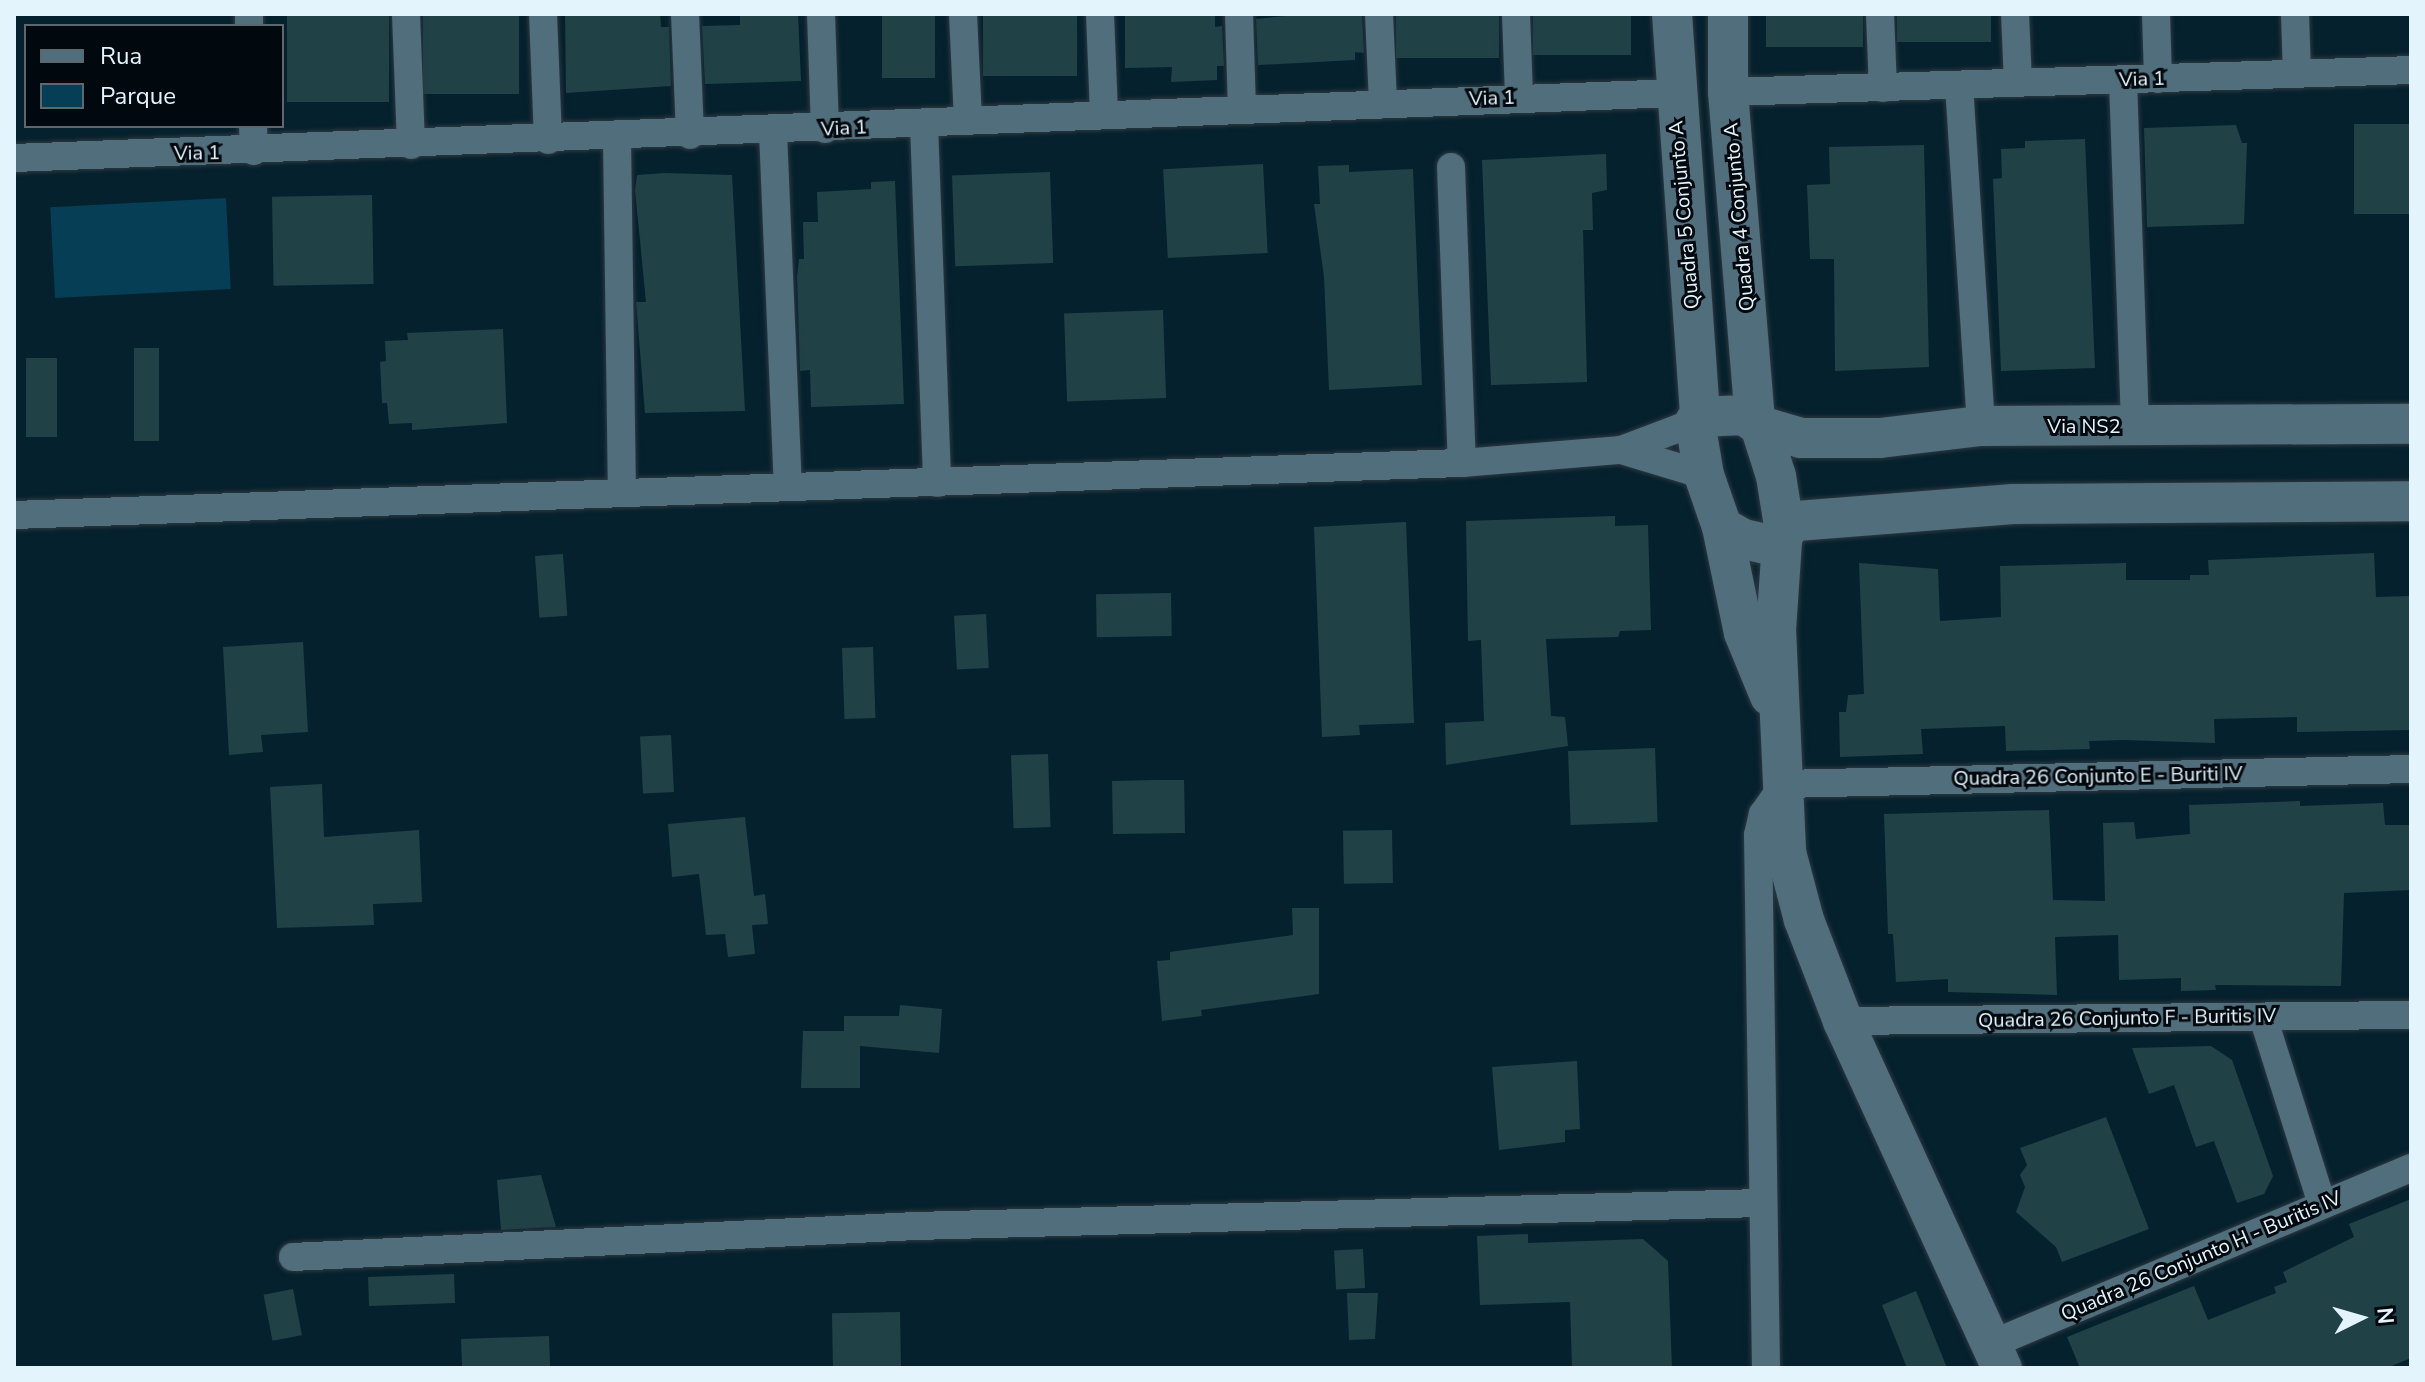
<!DOCTYPE html>
<style>
body{margin:0}
#map{position:relative;width:2425px;height:1382px;overflow:hidden;background:#05212d;font-family:"Nunito Sans",sans-serif}
div>[style]{position:absolute}
.green>*{inset:0;background:#063e55;transform-origin:0 0}
.building>*{inset:0;background:#204247;transform-origin:0 0}
.roads{filter:drop-shadow(0 0 2px #2e3841) drop-shadow(0 0 2px #2e3841)}
.street>*{height:28px;margin:-14px;padding:0 14px;transform-origin:14px;border-radius:14px;background:#516e7d}
.secondary>*{height:40px;margin:-20px;padding:0 20px;transform-origin:20px;border-radius:20px;background:#516e7d}
span{translate:-50% -50%;white-space:nowrap;text-align:center;line-height:1.15;-webkit-text-stroke:6px #02090e;paint-order:stroke}
.street-label{font-size:20px;color:#e4f4fd}
.frame{position:absolute;inset:0;border:16px solid #e4f4fd;pointer-events:none}
.legend{position:absolute;left:24px;top:24px;width:260px;height:104px;box-sizing:border-box;background:#02090e;border:2px solid #5c676e;margin:0;padding:10px 14px;list-style:none;font-size:24px;color:#e4f4fd}
.legend li{display:flex;align-items:center;gap:16px;height:40px}
.legend b{width:40px;border:2px solid #5c676e}
.north{position:absolute;left:2321px;top:1278px;width:80px;height:80px;-webkit-text-stroke:6px #02090e;paint-order:stroke;rotate:85deg;font-size:22px;font-weight:700;line-height:32px;text-align:center;color:#e4f4fd}
.north::after{content:'';display:block;margin:auto;width:28px;height:36px;background:#e4f4fd;clip-path:polygon(50% 0,100% 100%,50% 72%,0 100%)}
</style>
<div id="map">
<div class="green">
<div style="left:226px;top:198px;width:91px;height:176px;rotate:87deg"></div>
</div>
<div class="building">
<div style="left:287px;top:14px;width:102px;height:88px"></div>
<div style="left:423px;top:14px;width:96px;height:80px"></div>
<div style="clip-path:polygon(565px 14px,660px 14px,661px 27px,669px 27px,671px 86px,566px 93px)"></div>
<div style="clip-path:polygon(740px 14px,798px 14px,801px 81px,705px 84px,702px 26px,740px 25px)"></div>
<div style="left:882px;top:14px;width:53px;height:64px"></div>
<div style="left:983px;top:14px;width:94px;height:62px"></div>
<div style="clip-path:polygon(1125px 14px,1215px 14px,1215px 27px,1222px 26px,1224px 66px,1217px 66px,1217px 80px,1171px 82px,1172px 67px,1125px 68px)"></div>
<div style="clip-path:polygon(1306px 14px,1362px 14px,1364px 53px,1355px 52px,1355px 60px,1258px 65px,1256px 19px)"></div>
<div style="left:1396px;top:14px;width:103px;height:44px"></div>
<div style="left:1533px;top:14px;width:98px;height:41px"></div>
<div style="left:1766px;top:14px;width:97px;height:33px"></div>
<div style="left:1897px;top:14px;width:94px;height:28px"></div>
<div style="left:2411px;top:124px;width:90px;height:57px;rotate:90deg"></div>
<div style="clip-path:polygon(2236px 125px,2242px 143px,2247px 143px,2244px 224px,2147px 227px,2144px 128px)"></div>
<div style="clip-path:polygon(2085px 139px,2095px 368px,2001px 371px,1993px 179px,2002px 178px,2001px 149px,2025px 148px,2025px 141px)"></div>
<div style="clip-path:polygon(1924px 145px,1929px 367px,1835px 371px,1834px 259px,1810px 259px,1807px 185px,1830px 184px,1829px 147px)"></div>
<div style="clip-path:polygon(1606px 154px,1607px 190px,1592px 193px,1593px 230px,1583px 230px,1587px 382px,1491px 385px,1482px 160px)"></div>
<div style="left:1263px;top:164px;width:89px;height:100px;rotate:87deg"></div>
<div style="clip-path:polygon(1349px 165px,1349px 172px,1413px 169px,1422px 385px,1329px 390px,1324px 277px,1314px 204px,1320px 204px,1318px 166px)"></div>
<div style="left:1050px;top:172px;width:91px;height:98px;rotate:88deg"></div>
<div style="clip-path:polygon(665px 173px,732px 175px,745px 411px,645px 413px,636px 302px,646px 302px,635px 190px,637px 175px)"></div>
<div style="clip-path:polygon(895px 181px,904px 404px,811px 407px,810px 370px,800px 371px,797px 277px,799px 259px,804px 259px,803px 222px,818px 222px,817px 192px,871px 189px,871px 182px)"></div>
<div style="left:372px;top:195px;width:89px;height:100px;rotate:89deg"></div>
<div style="left:1163px;top:310px;width:88px;height:99px;rotate:88deg"></div>
<div style="clip-path:polygon(503px 329px,507px 423px,412px 430px,412px 423px,389px 424px,387px 403px,382px 403px,380px 362px,386px 361px,385px 341px,408px 340px,407px 333px)"></div>
<div style="left:134px;top:348px;width:25px;height:93px"></div>
<div style="left:26px;top:358px;width:31px;height:79px"></div>
<div style="clip-path:polygon(1615px 516px,1615px 526px,1648px 525px,1651px 630px,1620px 631px,1618px 637px,1546px 639px,1551px 716px,1565px 717px,1568px 746px,1446px 765px,1445px 723px,1484px 721px,1481px 640px,1468px 641px,1466px 521px)"></div>
<div style="clip-path:polygon(1406px 522px,1414px 723px,1359px 725px,1360px 735px,1322px 737px,1314px 527px)"></div>
<div style="clip-path:polygon(2374px 553px,2376px 597px,2411px 596px,2411px 730px,2297px 732px,2297px 717px,2214px 719px,2215px 743px,2124px 740px,2089px 741px,2090px 749px,2006px 751px,2005px 726px,1921px 729px,1923px 754px,1840px 757px,1839px 712px,1846px 712px,1848px 695px,1864px 694px,1859px 563px,1938px 569px,1940px 621px,2001px 617px,2000px 566px,2126px 563px,2126px 580px,2190px 580px,2190px 575px,2209px 575px,2208px 560px)"></div>
<div style="left:563px;top:554px;width:62px;height:28px;rotate:86deg"></div>
<div style="left:1171px;top:593px;width:43px;height:75px;rotate:89deg"></div>
<div style="left:986px;top:614px;width:54px;height:32px;rotate:87deg"></div>
<div style="clip-path:polygon(303px 642px,308px 732px,261px 735px,263px 752px,229px 755px,223px 647px)"></div>
<div style="left:873px;top:647px;width:71px;height:31px;rotate:88deg"></div>
<div style="left:671px;top:735px;width:57px;height:31px;rotate:87deg"></div>
<div style="left:1655px;top:748px;width:74px;height:87px;rotate:88deg"></div>
<div style="left:1048px;top:754px;width:73px;height:37px;rotate:88deg"></div>
<div style="clip-path:polygon(1156px 780px,1184px 780px,1185px 833px,1113px 834px,1112px 781px)"></div>
<div style="clip-path:polygon(322px 784px,324px 837px,419px 830px,422px 902px,373px 904px,374px 925px,277px 928px,270px 787px)"></div>
<div style="clip-path:polygon(2300px 801px,2300px 806px,2383px 803px,2385px 825px,2411px 825px,2411px 890px,2344px 893px,2341px 986px,2215px 985px,2216px 990px,2181px 991px,2181px 978px,2119px 980px,2118px 935px,2055px 937px,2057px 995px,1948px 992px,1948px 979px,1896px 982px,1893px 934px,1888px 934px,1884px 814px,2049px 810px,2053px 900px,2105px 901px,2103px 823px,2134px 822px,2136px 839px,2190px 834px,2189px 805px)"></div>
<div style="clip-path:polygon(745px 817px,754px 896px,765px 894px,768px 924px,752px 925px,755px 954px,728px 957px,725px 934px,706px 935px,699px 874px,672px 877px,668px 824px)"></div>
<div style="left:1392px;top:830px;width:53px;height:49px;rotate:89deg"></div>
<div style="clip-path:polygon(1292px 908px,1319px 908px,1319px 994px,1201px 1010px,1202px 1016px,1162px 1021px,1157px 961px,1170px 960px,1170px 952px,1293px 935px)"></div>
<div style="clip-path:polygon(900px 1005px,942px 1009px,939px 1053px,860px 1046px,860px 1088px,801px 1088px,803px 1031px,844px 1031px,844px 1016px,899px 1016px)"></div>
<div style="clip-path:polygon(2211px 1046px,2232px 1060px,2273px 1176px,2264px 1194px,2237px 1203px,2214px 1141px,2196px 1147px,2174px 1085px,2149px 1094px,2132px 1048px)"></div>
<div style="clip-path:polygon(1577px 1061px,1580px 1129px,1565px 1130px,1565px 1142px,1499px 1150px,1492px 1067px)"></div>
<div style="clip-path:polygon(2106px 1117px,2149px 1229px,2062px 1262px,2056px 1247px,2016px 1212px,2025px 1187px,2020px 1175px,2027px 1165px,2020px 1148px)"></div>
<div style="clip-path:polygon(541px 1175px,556px 1227px,501px 1230px,497px 1180px)"></div>
<div style="clip-path:polygon(2411px 1199px,2411px 1358px,2387px 1368px,2080px 1368px,2067px 1337px,2194px 1286px,2208px 1320px,2276px 1293px,2274px 1287px,2287px 1282px,2283px 1272px,2354px 1237px,2349px 1224px)"></div>
<div style="clip-path:polygon(1528px 1234px,1528px 1243px,1643px 1239px,1668px 1261px,1672px 1368px,1572px 1368px,1570px 1302px,1480px 1305px,1477px 1236px)"></div>
<div style="left:1363px;top:1249px;width:39px;height:29px;rotate:87deg"></div>
<div style="left:454px;top:1274px;width:29px;height:86px;rotate:88deg"></div>
<div style="left:293px;top:1289px;width:47px;height:30px;rotate:79deg"></div>
<div style="clip-path:polygon(1916px 1291px,1947px 1368px,1907px 1368px,1882px 1305px)"></div>
<div style="clip-path:polygon(1347px 1293px,1378px 1293px,1375px 1339px,1349px 1340px)"></div>
<div style="left:900px;top:1312px;width:56px;height:68px;rotate:89deg"></div>
<div style="left:549px;top:1336px;width:32px;height:88px;rotate:88deg"></div>
</div>
<div class="roads">
<div class="street">
<div style="left:249px;top:14px;width:12px;rotate:90deg"></div>
<div style="left:406px;top:14px;width:131px;rotate:87.8deg"></div>
<div style="left:543px;top:14px;width:126px;rotate:87.7deg"></div>
<div style="left:685px;top:14px;width:121px;rotate:87.6deg"></div>
<div style="left:821px;top:14px;width:115px;rotate:88deg"></div>
<div style="left:963px;top:14px;width:107px;rotate:87.3deg"></div>
<div style="left:1100px;top:14px;width:101px;rotate:87.7deg"></div>
<div style="left:1239px;top:14px;width:93px;rotate:88.2deg"></div>
<div style="left:1379px;top:14px;width:87px;rotate:87.4deg"></div>
<div style="left:1516px;top:14px;width:83px;rotate:87.9deg"></div>
<div style="left:1880px;top:14px;width:74px;rotate:87.7deg"></div>
<div style="left:2015px;top:14px;width:69px;rotate:87.5deg"></div>
<div style="left:2156px;top:14px;width:65px;rotate:88.2deg"></div>
<div style="left:2295px;top:14px;width:59px;rotate:88.1deg"></div>
<div style="left:2123px;top:80px;width:345px;rotate:88deg"></div>
<div style="left:1959px;top:85px;width:342px;rotate:86.3deg"></div>
<div style="left:1728px;top:92px;width:683px;rotate:-1.84deg"></div>
<div style="left:924px;top:124px;width:359px;rotate:87.9deg"></div>
<div style="left:253px;top:126px;width:25px;rotate:88deg"></div>
<div style="left:773px;top:132px;width:355px;rotate:87.6deg"></div>
<div style="left:617px;top:138px;width:354px;rotate:89.2deg"></div>
<div style="left:14px;top:158px;width:1661px;rotate:-2.24deg"></div>
<div style="left:1451px;top:167px;width:296px;rotate:87.9deg"></div>
<div style="left:1621px;top:450px;width:87px;rotate:16.8deg"></div>
<div style="left:14px;top:515px;width:1449px;rotate:-2.06deg"></div>
<div style="left:1462px;top:463px;width:160px;rotate:-4.7deg"></div>
<div style="left:1621px;top:450px;width:79px;rotate:-20.7deg"></div>
<div style="left:2263px;top:1017px;width:196px;rotate:72.5deg"></div>
<div style="left:1843px;top:1021px;width:568px;rotate:-0.61deg"></div>
<div style="left:293px;top:1257px;width:624px;rotate:-2.85deg"></div>
<div style="left:916px;top:1226px;width:847px;rotate:-1.56deg"></div>
<div style="left:1992px;top:1344px;width:454px;rotate:-22.8deg"></div>
<div style="left:1766px;top:1368px;width:533px;rotate:-90.86deg"></div>
<div style="left:1758px;top:835px;width:22px;rotate:-77deg"></div>
<div style="left:1763px;top:814px;width:37px;rotate:-55deg"></div>
<div style="left:1784px;top:784px;width:627px;rotate:-1.37deg"></div>
</div>
<div class="secondary">
<div style="left:1672px;top:14px;width:404px;rotate:86deg"></div>
<div style="left:1728px;top:14px;width:78px;rotate:90deg"></div>
<div style="left:1728px;top:92px;width:329px;rotate:85.3deg"></div>
<div style="left:1744px;top:415px;width:19px;rotate:35deg"></div>
<div style="left:1760px;top:426px;width:52px;rotate:72.3deg"></div>
<div style="left:1776px;top:476px;width:57px;rotate:80.9deg"></div>
<div style="left:1785px;top:532px;width:18px;rotate:128deg"></div>
<div style="left:1774px;top:546px;width:32px;rotate:-167deg"></div>
<div style="left:1743px;top:539px;width:24px;rotate:-150deg"></div>
<div style="left:1722px;top:527px;width:55px;rotate:-109.1deg"></div>
<div style="left:1704px;top:475px;width:54px;rotate:-99.6deg"></div>
<div style="left:1695px;top:422px;width:7px;rotate:-45deg"></div>
<div style="left:1700px;top:417px;width:44px;rotate:-2.6deg"></div>
<div style="left:1760px;top:426px;width:43px;rotate:16.3deg"></div>
<div style="left:1801px;top:438px;width:79px"></div>
<div style="left:1880px;top:438px;width:102px;rotate:-6.8deg"></div>
<div style="left:1981px;top:426px;width:430px;rotate:-0.3deg"></div>
<div style="left:1784px;top:522px;width:230px;rotate:-4.5deg"></div>
<div style="left:2013px;top:504px;width:398px;rotate:-0.4deg"></div>
<div style="left:1722px;top:527px;width:108px;rotate:78.3deg"></div>
<div style="left:1744px;top:633px;width:68px;rotate:67.6deg"></div>
<div style="left:1782px;top:542px;width:87px;rotate:93.9deg"></div>
<div style="left:1776px;top:629px;width:223px;rotate:87.4deg"></div>
<div style="left:1786px;top:852px;width:70px;rotate:75.2deg"></div>
<div style="left:1804px;top:920px;width:108px;rotate:68.9deg"></div>
<div style="left:1843px;top:1021px;width:382px;rotate:65.4deg"></div>
</div>
</div>
<div class="street-label">
<span style="left:2142px;top:79px;rotate:-2deg">Via 1</span>
<span style="left:1492px;top:98px;rotate:-2deg">Via 1</span>
<span style="left:844px;top:128px;rotate:-3deg">Via 1</span>
<span style="left:197px;top:153px;rotate:-1deg">Via 1</span>
<span style="left:1684px;top:215px;rotate:-95deg">Quadra 5 Conjunto A</span>
<span style="left:1739px;top:217px;rotate:-95deg">Quadra 4 Conjunto A</span>
<span style="left:2084px;top:426px">Via NS2</span>
<span style="left:2098px;top:776px;rotate:-1deg">Quadra 26 Conjunto E - Buriti IV</span>
<span style="left:2127px;top:1018px;rotate:-1deg">Quadra 26 Conjunto F - Buritis IV</span>
<span style="left:2201px;top:1256px;rotate:-23deg">Quadra 26 Conjunto H - Buritis IV</span>
</div>
<div class="frame"></div>
<ul class="legend">
<li><b style="height:10px;background:#516e7d"></b>Rua</li>
<li><b style="height:22px;background:#063e55"></b>Parque</li>
</ul>
<div class="north">N</div>
</div>
